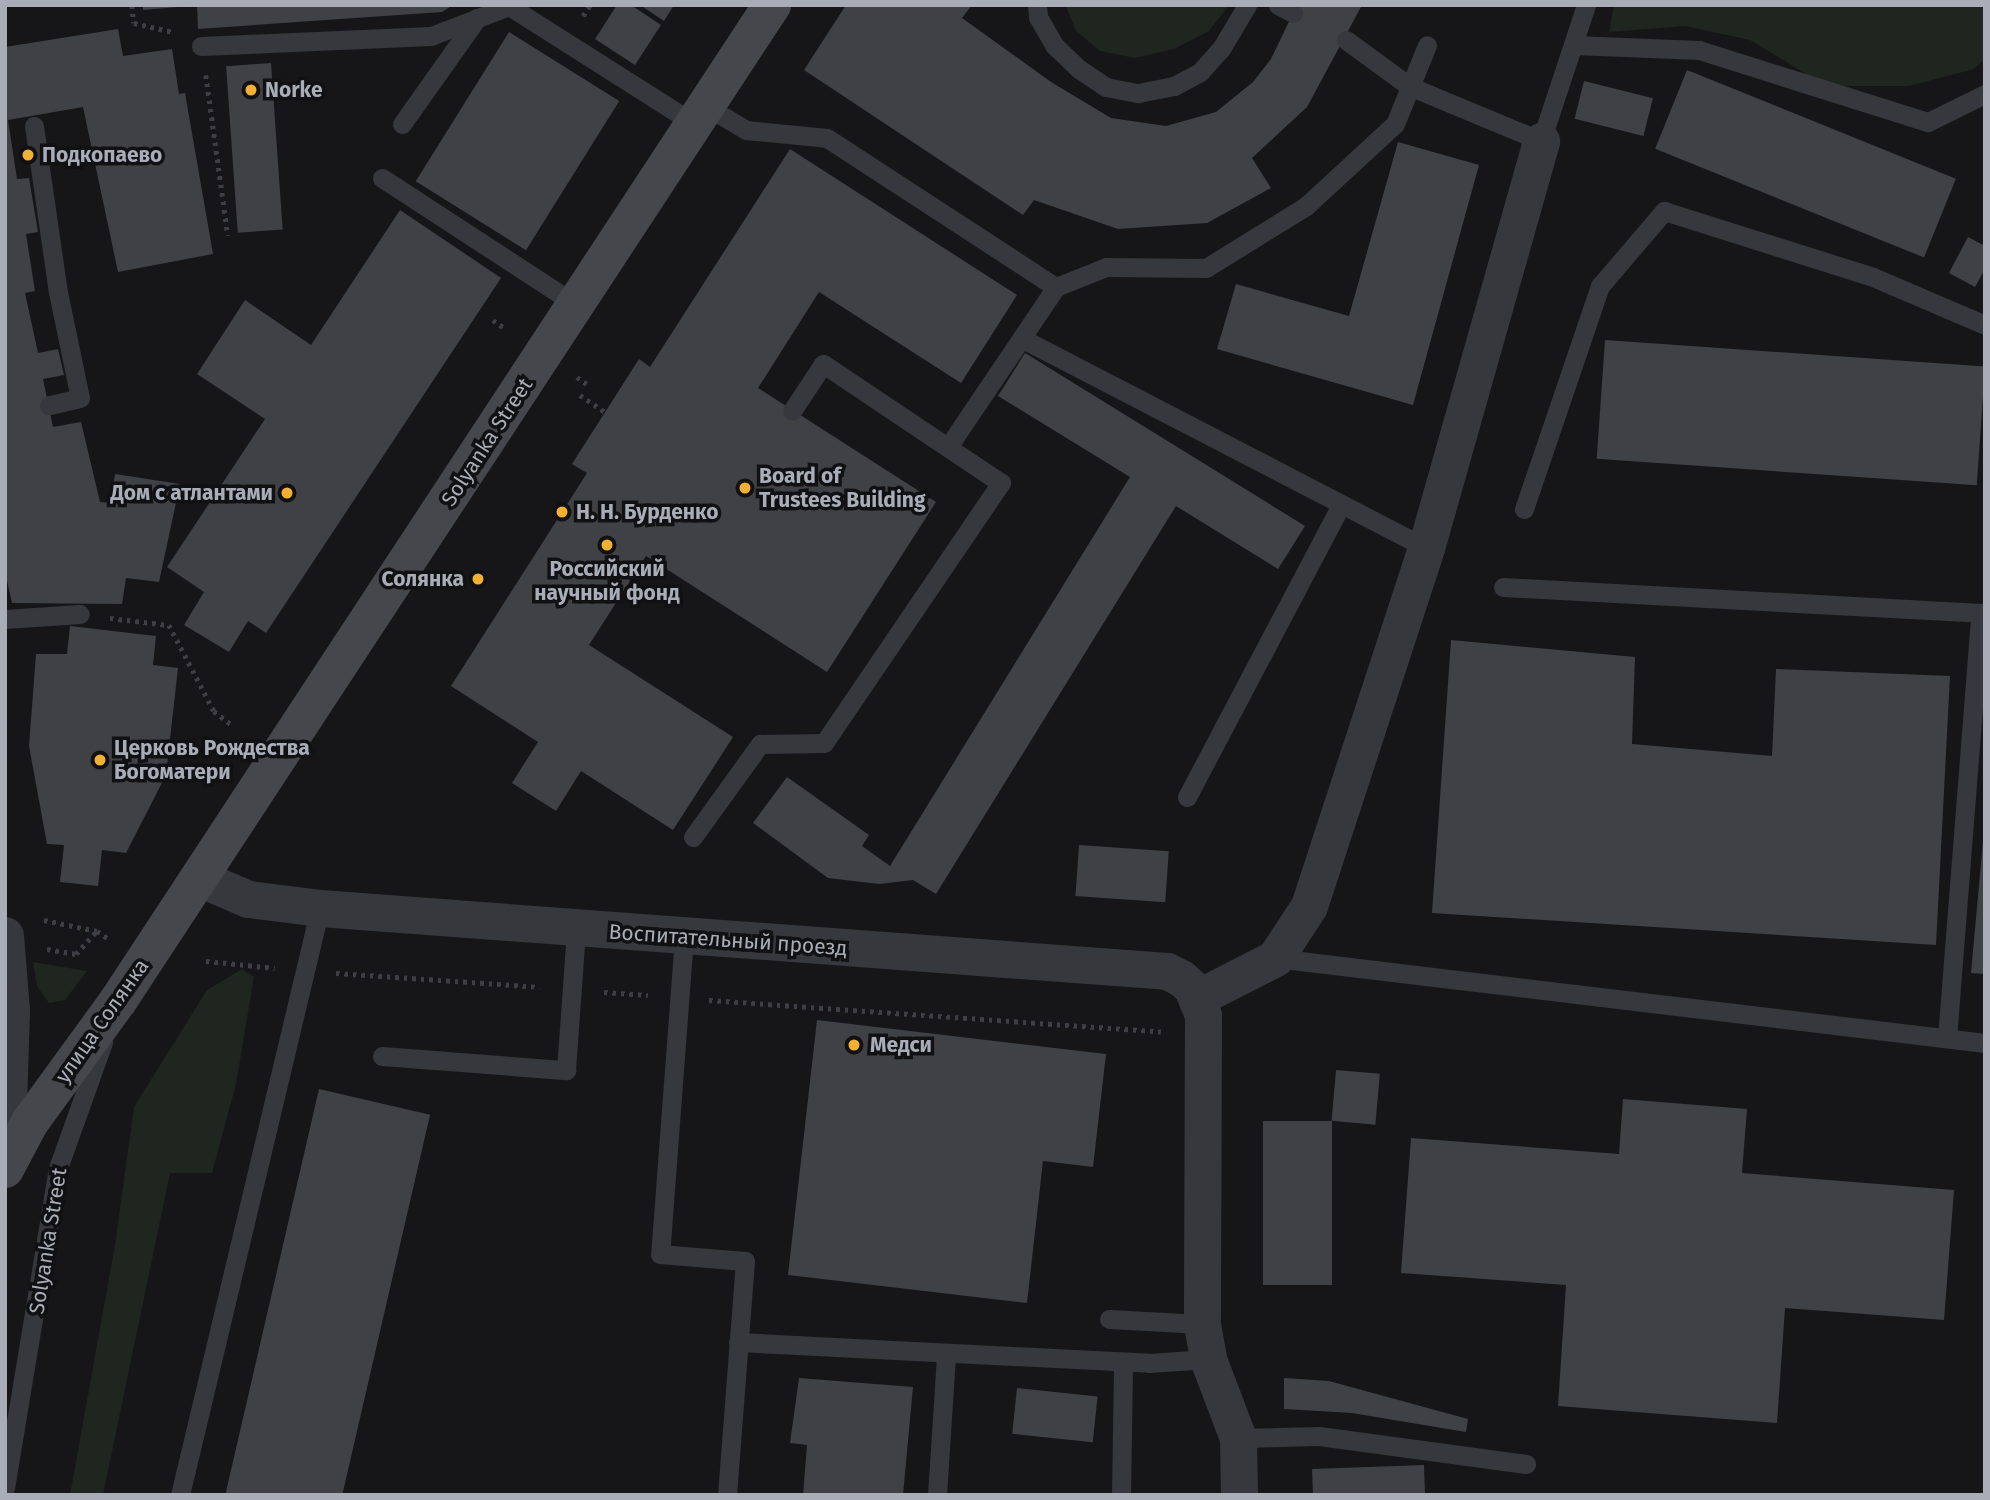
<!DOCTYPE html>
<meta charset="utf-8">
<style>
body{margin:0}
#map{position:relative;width:1990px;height:1500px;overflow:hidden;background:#161618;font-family:"Fira Sans",sans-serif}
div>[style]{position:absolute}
.green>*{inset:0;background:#1e261f}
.building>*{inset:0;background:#404145;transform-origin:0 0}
.path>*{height:4.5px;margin-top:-2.25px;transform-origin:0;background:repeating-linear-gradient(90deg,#3d3f44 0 3.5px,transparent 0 8.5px)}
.service>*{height:19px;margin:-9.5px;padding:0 9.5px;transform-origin:9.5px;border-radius:9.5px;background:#37383d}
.minor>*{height:37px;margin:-18.5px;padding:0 18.5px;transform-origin:18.5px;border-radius:18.5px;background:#37383d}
.tertiary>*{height:38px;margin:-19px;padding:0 19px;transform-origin:19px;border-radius:19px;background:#37383d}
.secondary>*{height:38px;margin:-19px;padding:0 19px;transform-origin:19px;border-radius:19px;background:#45474d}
.dots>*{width:19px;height:19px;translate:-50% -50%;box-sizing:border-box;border:4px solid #111113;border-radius:50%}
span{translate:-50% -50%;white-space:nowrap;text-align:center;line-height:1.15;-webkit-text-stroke:7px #111113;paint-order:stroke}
.poi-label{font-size:21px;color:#a8adb8;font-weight:700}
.left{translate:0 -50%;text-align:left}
.right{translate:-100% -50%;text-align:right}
.street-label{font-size:21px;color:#a8adb8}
.frame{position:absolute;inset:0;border:7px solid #a8adb8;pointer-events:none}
</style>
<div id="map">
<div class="green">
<div style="clip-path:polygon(1229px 5px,1209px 31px,1174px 49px,1135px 58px,1100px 51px,1076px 31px,1066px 6px)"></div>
<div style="clip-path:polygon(1614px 5px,1985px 5px,1985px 59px,1974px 69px,1909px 86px,1826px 86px,1750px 40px,1685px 26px,1609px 32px)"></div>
<div style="clip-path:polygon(33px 962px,87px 971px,65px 1000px,49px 1003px,37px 986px)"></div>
<div style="clip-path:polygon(242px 969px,254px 977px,236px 1084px,212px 1173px,170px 1173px,103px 1495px,70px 1495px,115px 1245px,134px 1107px,207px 990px)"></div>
</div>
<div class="building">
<div style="clip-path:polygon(143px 5px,178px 5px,178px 7px,143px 10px)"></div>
<div style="clip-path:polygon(197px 5px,453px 5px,442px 12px,198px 29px)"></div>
<div style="clip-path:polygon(617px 5px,631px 5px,661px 25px,635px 65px,595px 39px)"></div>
<div style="clip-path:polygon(640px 5px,674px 5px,664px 21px)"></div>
<div style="clip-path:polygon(846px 5px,972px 5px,962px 18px,1051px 82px,1111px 118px,1166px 126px,1216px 112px,1253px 82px,1271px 59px,1297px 5px,1362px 5px,1307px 107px,1252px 158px,1271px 188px,1207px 223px,1118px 229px,1034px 200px,1023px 215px,804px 70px)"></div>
<div style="clip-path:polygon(118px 29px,123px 56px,172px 49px,179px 94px,185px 93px,213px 254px,118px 272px,83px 107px,8px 120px,17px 179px,29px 178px,38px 232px,26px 234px,35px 291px,25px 293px,38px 353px,58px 349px,64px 375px,43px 379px,53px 427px,81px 422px,100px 502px,111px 503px,115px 474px,180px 484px,159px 582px,126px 578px,122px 604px,12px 603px,5px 572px,5px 47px)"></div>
<div style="left:509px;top:32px;width:130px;height:176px;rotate:32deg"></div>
<div style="left:271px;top:63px;width:167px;height:45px;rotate:86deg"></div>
<div style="left:1687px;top:70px;width:290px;height:85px;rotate:22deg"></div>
<div style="left:1584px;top:81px;width:71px;height:39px;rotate:14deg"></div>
<div style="clip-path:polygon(1398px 142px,1479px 165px,1413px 405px,1217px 349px,1236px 284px,1349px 316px)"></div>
<div style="clip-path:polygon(790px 149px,1017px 295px,961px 383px,819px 292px,758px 388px,936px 502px,827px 672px,646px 556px,589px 645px,733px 737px,673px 830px,581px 771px,556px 811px,512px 783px,538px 742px,451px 686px,587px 473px,572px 464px,639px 359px,650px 367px)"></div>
<div style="clip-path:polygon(400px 210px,501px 278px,266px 633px,248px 621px,229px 652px,184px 625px,204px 592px,167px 567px,265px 419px,197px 374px,245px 300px,311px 345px)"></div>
<div style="clip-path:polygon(1968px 237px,1985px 246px,1985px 269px,1975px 287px,1949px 273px)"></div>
<div style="left:1605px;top:340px;width:381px;height:119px;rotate:4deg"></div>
<div style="clip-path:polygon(1025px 353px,1305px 526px,1278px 569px,1176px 506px,936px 894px,913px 880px,879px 884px,828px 878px,753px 823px,787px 777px,869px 835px,862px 846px,890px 866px,1130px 477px,998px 396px)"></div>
<div style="clip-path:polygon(70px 626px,156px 636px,153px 665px,178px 668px,166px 775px,126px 853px,102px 850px,98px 886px,60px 882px,64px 845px,47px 844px,29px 746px,36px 654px,67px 654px)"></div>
<div style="clip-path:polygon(1451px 640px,1635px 657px,1632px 744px,1772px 756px,1776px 669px,1950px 676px,1936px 945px,1432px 913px)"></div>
<div style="clip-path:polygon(1983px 841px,1985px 841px,1985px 974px,1971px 973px)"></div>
<div style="left:1079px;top:845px;width:90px;height:51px;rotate:4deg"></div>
<div style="clip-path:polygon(817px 1020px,1106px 1054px,1093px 1167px,1043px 1161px,1027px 1303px,788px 1275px)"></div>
<div style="left:1336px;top:1070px;width:44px;height:51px;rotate:5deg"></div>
<div style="left:319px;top:1089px;width:114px;height:415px;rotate:13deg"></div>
<div style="clip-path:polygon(1623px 1099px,1747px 1109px,1742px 1173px,1954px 1190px,1944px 1320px,1785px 1308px,1777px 1423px,1558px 1406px,1566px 1285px,1401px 1273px,1411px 1138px,1619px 1154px)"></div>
<div style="left:1332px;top:1121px;width:164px;height:69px;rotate:90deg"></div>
<div style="clip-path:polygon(799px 1378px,913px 1387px,903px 1495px,803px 1495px,807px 1445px,790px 1443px)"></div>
<div style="clip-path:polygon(1284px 1378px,1329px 1381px,1468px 1419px,1466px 1432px,1352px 1413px,1284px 1409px)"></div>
<div style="left:1017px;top:1388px;width:81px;height:46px;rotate:6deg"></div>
<div style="left:1424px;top:1465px;width:30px;height:112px;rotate:88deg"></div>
</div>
<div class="path">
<div style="left:132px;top:5px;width:18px;rotate:84deg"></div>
<div style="left:134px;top:23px;width:40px;rotate:13deg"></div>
<div style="left:1131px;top:5px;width:14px"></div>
<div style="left:583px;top:16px;width:13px;rotate:-58deg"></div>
<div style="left:206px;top:75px;width:162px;rotate:82.2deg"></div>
<div style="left:493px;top:320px;width:16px;rotate:35deg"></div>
<div style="left:577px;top:377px;width:12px;rotate:35deg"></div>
<div style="left:580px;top:395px;width:30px;rotate:34deg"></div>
<div style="left:110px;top:618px;width:59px;rotate:6.8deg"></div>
<div style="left:169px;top:625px;width:97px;rotate:62.4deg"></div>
<div style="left:214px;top:711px;width:24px;rotate:38deg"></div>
<div style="left:44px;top:920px;width:54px;rotate:11.7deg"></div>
<div style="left:97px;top:931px;width:14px;rotate:34deg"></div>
<div style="left:47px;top:949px;width:29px;rotate:10deg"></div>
<div style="left:76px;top:954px;width:31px;rotate:-48deg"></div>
<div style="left:206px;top:961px;width:69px;rotate:5.8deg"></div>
<div style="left:336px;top:973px;width:204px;rotate:3.9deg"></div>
<div style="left:604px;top:992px;width:44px;rotate:3.9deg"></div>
<div style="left:709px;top:1000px;width:453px;rotate:4deg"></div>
</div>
<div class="service">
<div style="left:1037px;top:5px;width:12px;rotate:85deg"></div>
<div style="left:1038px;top:17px;width:34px;rotate:60deg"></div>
<div style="left:1055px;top:46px;width:33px;rotate:44deg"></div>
<div style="left:1079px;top:69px;width:32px;rotate:34deg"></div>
<div style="left:1106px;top:87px;width:33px;rotate:11deg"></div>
<div style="left:1138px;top:93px;width:37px;rotate:-11deg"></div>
<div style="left:1174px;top:86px;width:30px;rotate:-28deg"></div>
<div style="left:1200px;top:72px;width:31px;rotate:-48deg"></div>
<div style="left:1221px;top:49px;width:51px;rotate:-59.4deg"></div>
<div style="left:1278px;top:5px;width:17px;rotate:28deg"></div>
<div style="left:1346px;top:40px;width:78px;rotate:36.1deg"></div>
<div style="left:1409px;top:86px;width:143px;rotate:22.6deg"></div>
<div style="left:1541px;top:141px;width:143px;rotate:-71.7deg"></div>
<div style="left:1574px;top:45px;width:125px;rotate:2.3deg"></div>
<div style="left:1699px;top:50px;width:240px;rotate:17.5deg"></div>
<div style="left:1928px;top:122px;width:64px;rotate:-26.2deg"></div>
<div style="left:201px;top:46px;width:230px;rotate:-2.5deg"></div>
<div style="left:431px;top:36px;width:84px;rotate:-21deg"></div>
<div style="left:509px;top:6px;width:220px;rotate:32.4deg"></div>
<div style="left:706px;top:106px;width:47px;rotate:31deg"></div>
<div style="left:746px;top:130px;width:81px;rotate:5.6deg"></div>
<div style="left:827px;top:138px;width:273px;rotate:33.1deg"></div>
<div style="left:1056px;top:287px;width:54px;rotate:-21.8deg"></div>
<div style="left:1106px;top:267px;width:100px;rotate:0.6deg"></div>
<div style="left:1206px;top:268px;width:118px;rotate:-31.8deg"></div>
<div style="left:1306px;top:206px;width:121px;rotate:-42.7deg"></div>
<div style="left:1395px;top:124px;width:85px;rotate:-67.9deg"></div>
<div style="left:402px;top:124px;width:130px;rotate:-54.7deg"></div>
<div style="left:34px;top:126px;width:168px;rotate:81.8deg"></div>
<div style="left:58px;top:292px;width:108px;rotate:78.3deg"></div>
<div style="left:80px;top:398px;width:32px;rotate:167deg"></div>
<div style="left:382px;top:178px;width:233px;rotate:33.1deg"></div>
<div style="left:1023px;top:339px;width:454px;rotate:27.4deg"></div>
<div style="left:948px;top:447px;width:193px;rotate:-56deg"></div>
<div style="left:1524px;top:509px;width:236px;rotate:-71.2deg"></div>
<div style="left:1600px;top:286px;width:99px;rotate:-49.5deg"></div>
<div style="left:1664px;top:211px;width:219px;rotate:17.5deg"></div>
<div style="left:1873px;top:277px;width:122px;rotate:23.2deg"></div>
<div style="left:1503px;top:587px;width:483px;rotate:3.1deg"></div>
<div style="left:5px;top:619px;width:75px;rotate:-3.8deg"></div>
<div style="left:1187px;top:797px;width:330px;rotate:-62.2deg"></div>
<div style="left:693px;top:837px;width:115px;rotate:-54.2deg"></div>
<div style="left:760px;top:744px;width:64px;rotate:-0.9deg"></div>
<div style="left:824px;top:743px;width:315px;rotate:-55.8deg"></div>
<div style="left:1001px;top:483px;width:214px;rotate:-146.2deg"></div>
<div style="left:823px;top:364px;width:56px;rotate:123.4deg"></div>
<div style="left:684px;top:937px;width:318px;rotate:94.3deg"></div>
<div style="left:660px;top:1254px;width:85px;rotate:4.7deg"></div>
<div style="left:745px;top:1261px;width:235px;rotate:94.4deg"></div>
<div style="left:1275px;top:958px;width:715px;rotate:6.83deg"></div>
<div style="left:1947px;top:1038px;width:424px;rotate:-85.5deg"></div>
<div style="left:382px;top:1056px;width:185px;rotate:4.4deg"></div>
<div style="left:566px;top:1070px;width:141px;rotate:-85.9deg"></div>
<div style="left:1109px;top:1319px;width:93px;rotate:3.1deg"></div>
<div style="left:738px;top:1342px;width:412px;rotate:2.9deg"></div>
<div style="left:1149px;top:1363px;width:59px;rotate:-3.9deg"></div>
<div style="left:1238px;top:1438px;width:81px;rotate:-1.4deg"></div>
<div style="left:1319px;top:1436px;width:209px;rotate:7.7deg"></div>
<div style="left:5px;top:1488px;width:324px;rotate:-80.6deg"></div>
<div style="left:58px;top:1168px;width:134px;rotate:-70.3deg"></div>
<div style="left:180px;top:1495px;width:603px;rotate:-76.59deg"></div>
<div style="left:937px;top:1495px;width:141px;rotate:-86.3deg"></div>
<div style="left:1121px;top:1495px;width:133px;rotate:-89.1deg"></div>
</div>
<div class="minor">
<div style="left:199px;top:878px;width:53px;rotate:23.2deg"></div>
<div style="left:248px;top:899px;width:73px;rotate:7.1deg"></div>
<div style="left:320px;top:908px;width:849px;rotate:4.25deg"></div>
<div style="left:1167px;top:971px;width:16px;rotate:27deg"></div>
<div style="left:1181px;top:978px;width:15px;rotate:42deg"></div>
<div style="left:1192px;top:988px;width:29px;rotate:68deg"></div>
<div style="left:1203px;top:1015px;width:309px;rotate:90.2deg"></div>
<div style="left:1202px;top:1324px;width:36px;rotate:80deg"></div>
<div style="left:1208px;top:1359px;width:85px;rotate:69.2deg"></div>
<div style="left:1238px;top:1438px;width:57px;rotate:89deg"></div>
<div style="left:1197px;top:998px;width:88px;rotate:-27.1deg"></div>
<div style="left:1275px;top:958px;width:62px;rotate:-56.8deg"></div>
<div style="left:1309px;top:906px;width:377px;rotate:-71.9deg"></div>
<div style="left:1426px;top:548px;width:423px;rotate:-74.2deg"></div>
</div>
<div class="tertiary">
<div style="left:5px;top:936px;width:74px;rotate:85.4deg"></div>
<div style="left:11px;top:1010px;width:156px;rotate:91.8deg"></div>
</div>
<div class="secondary">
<div style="left:5px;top:1169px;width:53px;rotate:-62deg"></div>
<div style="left:30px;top:1122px;width:150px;rotate:-54deg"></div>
<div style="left:118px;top:1001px;width:1192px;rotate:-56.71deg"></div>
</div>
<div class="dots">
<div style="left:251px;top:90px;background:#f2b134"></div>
<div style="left:28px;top:155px;background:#f2b134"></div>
<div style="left:745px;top:488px;background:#f2b134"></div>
<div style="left:287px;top:493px;background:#f2b134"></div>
<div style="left:562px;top:512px;background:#f2b134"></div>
<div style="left:607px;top:545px;background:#f2b134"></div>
<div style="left:478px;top:579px;background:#f2b134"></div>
<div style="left:100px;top:760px;background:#f2b134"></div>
<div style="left:854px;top:1045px;background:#f2b134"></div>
</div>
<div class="poi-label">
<span class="left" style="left:265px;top:90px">Norke</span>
<span class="left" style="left:42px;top:155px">Подкопаево</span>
<span class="left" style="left:759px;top:488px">Board of<br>Trustees Building</span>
<span class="right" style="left:273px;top:493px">Дом с атлантами</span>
<span class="left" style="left:576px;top:512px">Н. Н. Бурденко</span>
<span style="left:607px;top:581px">Российский<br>научный фонд</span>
<span class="right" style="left:464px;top:579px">Солянка</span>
<span class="left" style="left:114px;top:760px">Церковь Рождества<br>Богоматери</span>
<span class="left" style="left:870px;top:1045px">Медси</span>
</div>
<div class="street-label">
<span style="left:487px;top:442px;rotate:-57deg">Solyanka Street</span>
<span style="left:728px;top:940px;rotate:4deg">Воспитательный проезд</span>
<span style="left:102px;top:1021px;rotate:-55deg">улица Солянка</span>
<span style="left:48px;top:1241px;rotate:-81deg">Solyanka Street</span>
</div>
<div class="frame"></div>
</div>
